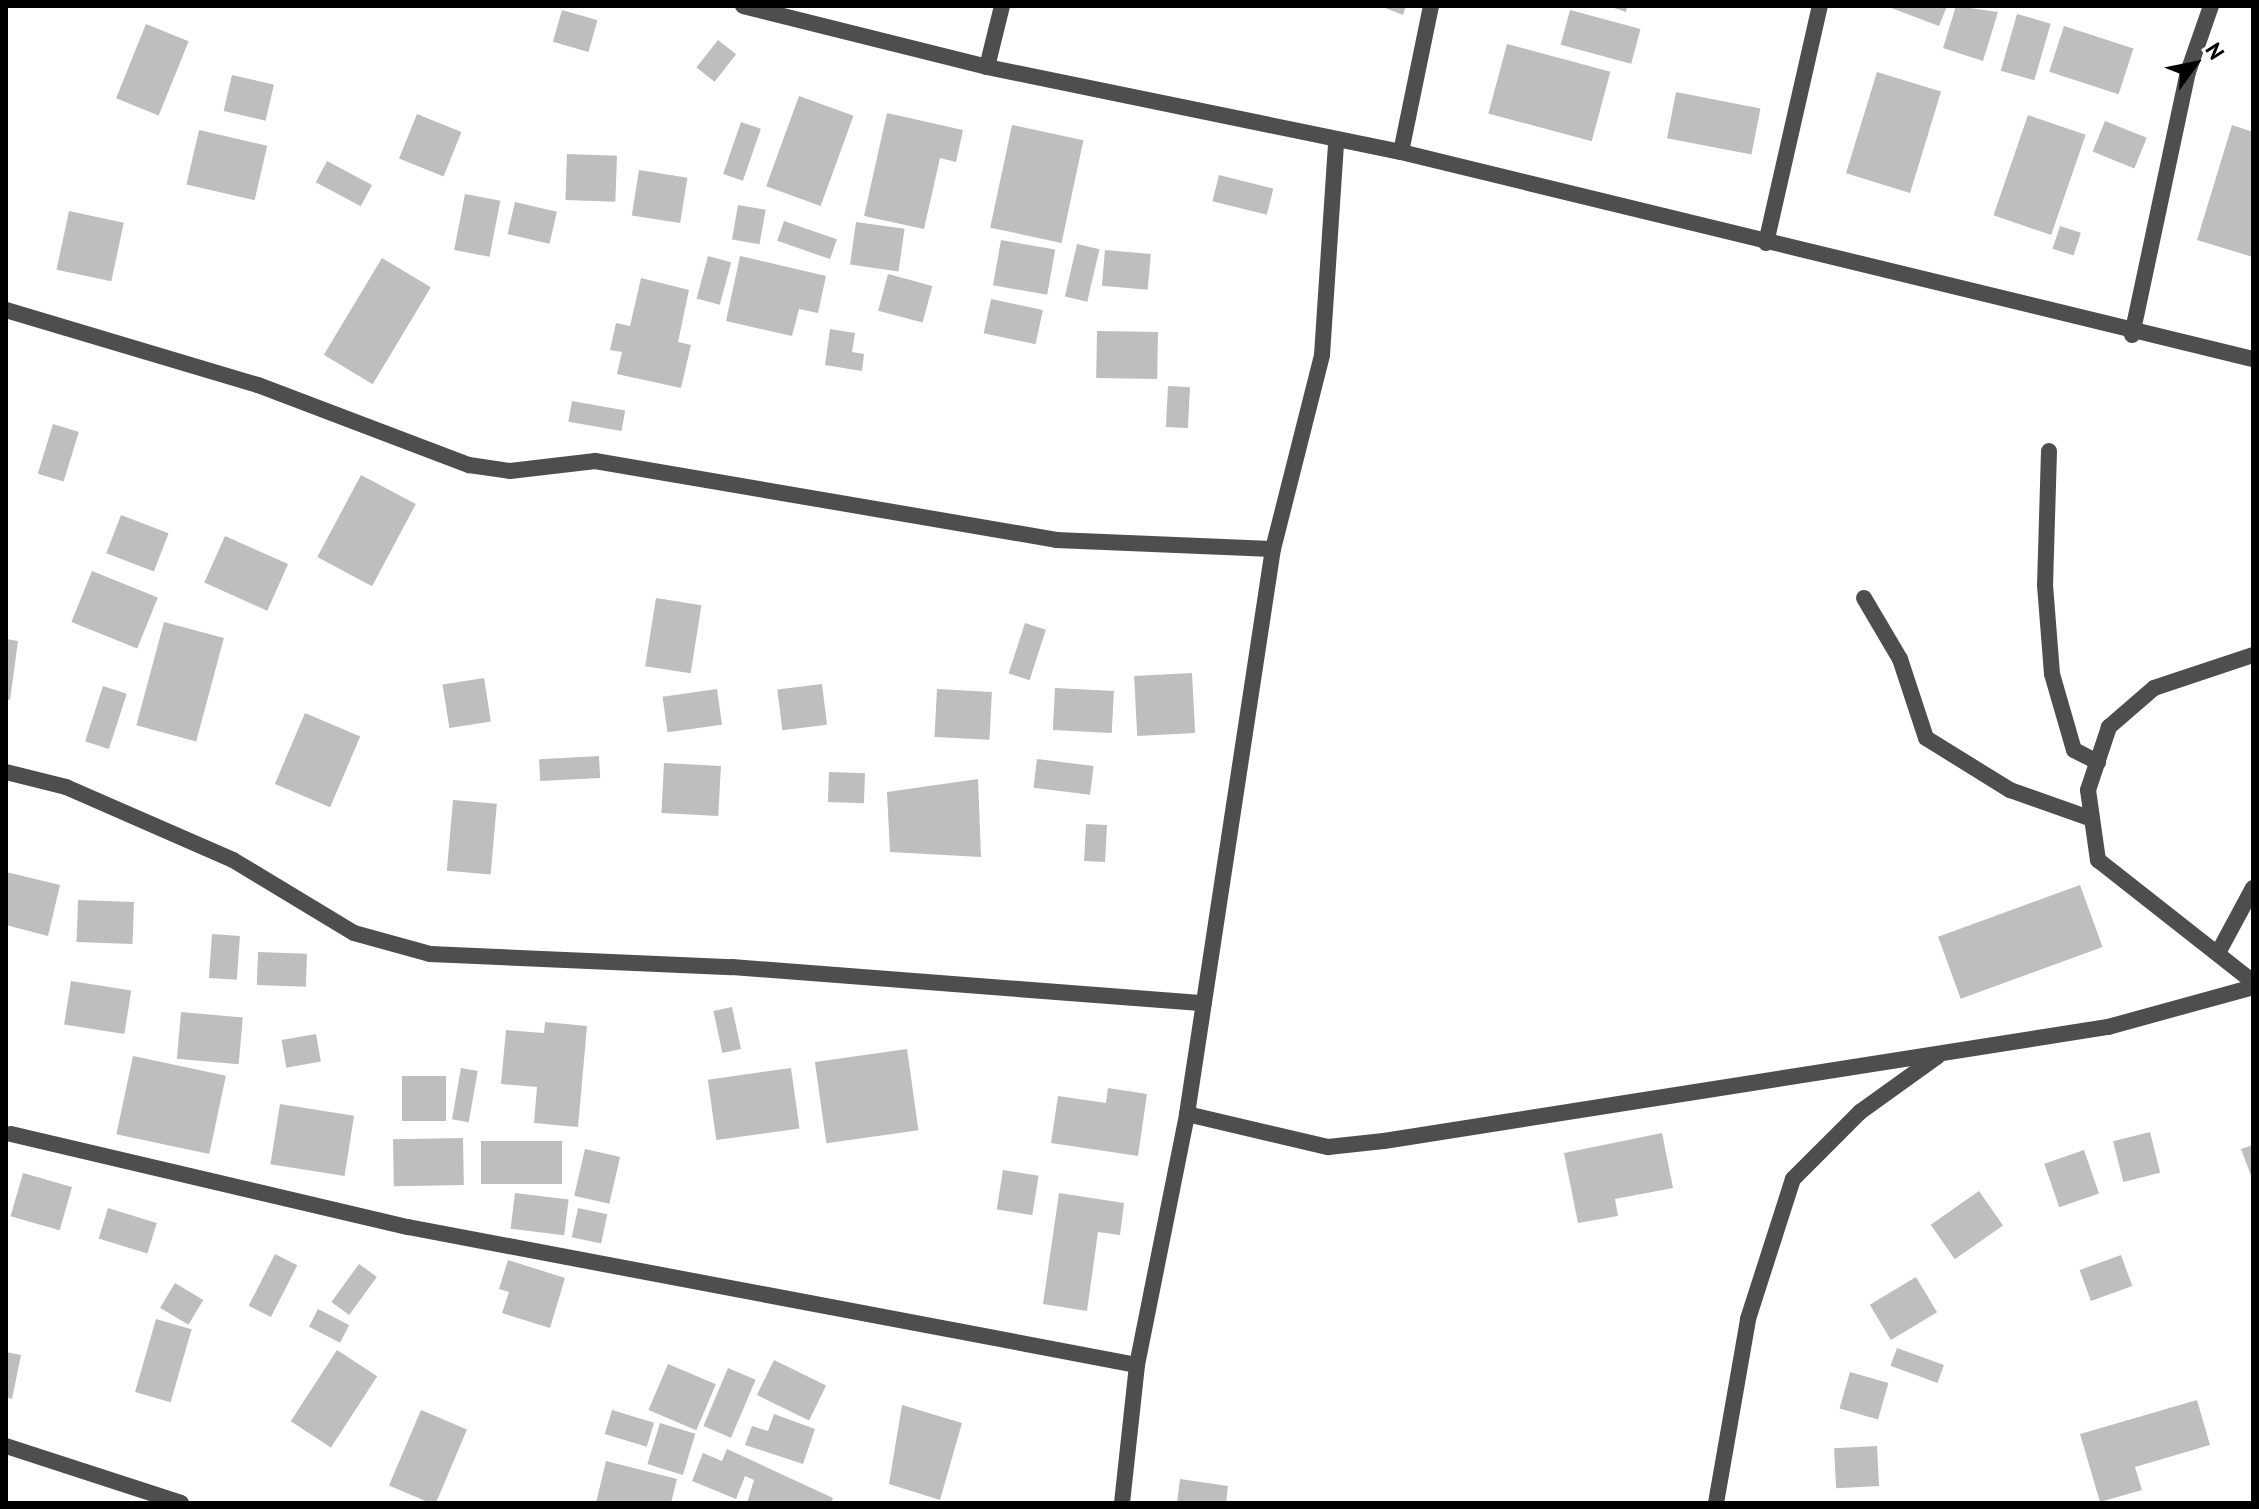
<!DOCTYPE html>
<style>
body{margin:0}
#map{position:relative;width:2259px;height:1509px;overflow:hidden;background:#fff;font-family:"PT Sans",sans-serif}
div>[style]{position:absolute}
.building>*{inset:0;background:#bebebe;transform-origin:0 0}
.service>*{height:16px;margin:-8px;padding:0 8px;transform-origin:8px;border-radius:8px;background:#4e4e4e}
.minor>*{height:16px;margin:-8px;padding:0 8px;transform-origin:8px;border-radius:8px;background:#4e4e4e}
span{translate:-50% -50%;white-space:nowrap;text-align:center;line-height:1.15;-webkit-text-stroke:6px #fff;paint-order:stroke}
.frame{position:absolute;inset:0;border:8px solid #000;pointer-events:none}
.north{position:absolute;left:2155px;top:24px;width:80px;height:80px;-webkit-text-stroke:6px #fff;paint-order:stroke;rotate:57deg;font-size:22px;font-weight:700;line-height:32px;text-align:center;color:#000}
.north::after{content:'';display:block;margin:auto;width:28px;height:36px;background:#000;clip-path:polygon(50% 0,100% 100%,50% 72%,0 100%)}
</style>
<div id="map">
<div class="building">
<div style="clip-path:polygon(1380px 6px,1406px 6px,1403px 15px)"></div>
<div style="clip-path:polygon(1608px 6px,1627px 6px,1626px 12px)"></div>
<div style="clip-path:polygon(1886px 6px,1947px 6px,1939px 26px)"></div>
<div style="clip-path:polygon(1956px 6px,1998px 12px,1983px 61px,1943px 48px)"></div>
<div style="left:562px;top:10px;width:37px;height:33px;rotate:16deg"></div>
<div style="left:1570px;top:10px;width:73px;height:36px;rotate:15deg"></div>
<div style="left:2017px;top:14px;width:35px;height:59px;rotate:16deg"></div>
<div style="left:146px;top:24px;width:46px;height:80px;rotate:22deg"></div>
<div style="left:2064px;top:26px;width:73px;height:48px;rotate:18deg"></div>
<div style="left:718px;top:40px;width:23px;height:35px;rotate:38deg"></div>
<div style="left:1507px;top:44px;width:107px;height:72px;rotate:15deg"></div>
<div style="left:1877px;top:72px;width:67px;height:106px;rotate:17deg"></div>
<div style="left:232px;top:75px;width:43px;height:37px;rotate:13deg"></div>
<div style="left:1676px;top:92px;width:86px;height:47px;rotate:11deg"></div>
<div style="left:799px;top:96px;width:58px;height:96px;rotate:20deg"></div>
<div style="clip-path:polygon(887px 113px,963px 130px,956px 162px,940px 158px,924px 229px,864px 216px)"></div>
<div style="left:417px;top:114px;width:48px;height:48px;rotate:22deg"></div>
<div style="left:2028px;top:115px;width:61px;height:106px;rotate:19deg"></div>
<div style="left:2105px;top:121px;width:45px;height:33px;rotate:22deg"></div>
<div style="left:741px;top:122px;width:21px;height:55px;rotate:19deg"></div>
<div style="left:1012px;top:125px;width:73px;height:105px;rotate:12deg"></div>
<div style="clip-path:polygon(2232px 125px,2253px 132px,2253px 257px,2197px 240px)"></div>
<div style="left:199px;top:130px;width:70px;height:56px;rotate:13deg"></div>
<div style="left:567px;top:154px;width:50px;height:46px;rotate:2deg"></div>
<div style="left:327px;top:161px;width:51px;height:24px;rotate:28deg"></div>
<div style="left:639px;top:170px;width:49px;height:46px;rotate:9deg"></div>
<div style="left:1219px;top:175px;width:56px;height:27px;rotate:14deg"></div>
<div style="left:465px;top:194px;width:36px;height:57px;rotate:11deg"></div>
<div style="left:515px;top:202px;width:43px;height:33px;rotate:13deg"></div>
<div style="left:738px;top:205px;width:28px;height:35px;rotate:10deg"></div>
<div style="left:69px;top:211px;width:56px;height:60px;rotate:12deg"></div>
<div style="left:784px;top:221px;width:56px;height:21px;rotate:19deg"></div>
<div style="left:856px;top:222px;width:49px;height:43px;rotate:8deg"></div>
<div style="left:2060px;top:226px;width:22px;height:24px;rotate:18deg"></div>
<div style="left:1001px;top:240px;width:55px;height:46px;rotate:10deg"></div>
<div style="left:1077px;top:244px;width:23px;height:54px;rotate:13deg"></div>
<div style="left:1105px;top:250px;width:46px;height:36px;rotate:5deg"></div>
<div style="left:708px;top:256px;width:24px;height:44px;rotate:15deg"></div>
<div style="clip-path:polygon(740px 256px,826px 276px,818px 313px,799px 309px,792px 336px,726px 321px)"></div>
<div style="left:382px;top:258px;width:57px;height:113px;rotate:31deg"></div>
<div style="left:888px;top:274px;width:46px;height:38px;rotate:15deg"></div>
<div style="clip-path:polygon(641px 278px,689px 290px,678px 342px,691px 345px,681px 388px,617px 374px,622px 352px,610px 350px,616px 323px,630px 326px)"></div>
<div style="left:991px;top:299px;width:53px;height:35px;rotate:12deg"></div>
<div style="clip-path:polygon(830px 329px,855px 333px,852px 352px,864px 354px,862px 371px,825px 365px)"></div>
<div style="left:1097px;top:331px;width:61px;height:47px;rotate:1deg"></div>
<div style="left:1168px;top:386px;width:22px;height:41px;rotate:3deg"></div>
<div style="left:572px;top:401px;width:54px;height:21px;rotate:10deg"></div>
<div style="left:53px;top:424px;width:27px;height:52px;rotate:17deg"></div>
<div style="left:361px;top:475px;width:62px;height:93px;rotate:28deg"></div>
<div style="left:121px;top:515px;width:51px;height:41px;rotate:21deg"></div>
<div style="left:225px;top:536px;width:69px;height:51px;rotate:24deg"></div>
<div style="left:92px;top:571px;width:71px;height:55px;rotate:22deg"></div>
<div style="left:656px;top:598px;width:46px;height:69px;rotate:9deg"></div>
<div style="left:164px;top:622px;width:62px;height:107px;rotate:15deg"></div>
<div style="left:1025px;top:623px;width:22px;height:53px;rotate:18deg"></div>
<div style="clip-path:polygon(6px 639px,18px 641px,10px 700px,6px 699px)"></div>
<div style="left:1192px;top:673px;width:60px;height:58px;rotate:87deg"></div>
<div style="left:484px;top:678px;width:44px;height:42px;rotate:81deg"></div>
<div style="left:822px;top:684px;width:41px;height:45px;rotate:83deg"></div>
<div style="left:103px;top:686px;width:25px;height:58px;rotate:18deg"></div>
<div style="left:1055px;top:688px;width:59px;height:42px;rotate:3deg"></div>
<div style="left:717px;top:689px;width:36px;height:55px;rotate:82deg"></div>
<div style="left:937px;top:689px;width:55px;height:48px;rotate:3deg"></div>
<div style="left:305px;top:713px;width:60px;height:77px;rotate:23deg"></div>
<div style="left:599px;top:756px;width:22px;height:60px;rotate:87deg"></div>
<div style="left:1037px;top:759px;width:57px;height:29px;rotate:7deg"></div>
<div style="left:664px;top:763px;width:57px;height:50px;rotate:3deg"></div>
<div style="left:829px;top:772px;width:36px;height:30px;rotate:2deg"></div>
<div style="clip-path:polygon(978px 779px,981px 857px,890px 852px,887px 792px)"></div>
<div style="left:453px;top:800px;width:44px;height:71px;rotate:5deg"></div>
<div style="left:1086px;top:824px;width:21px;height:37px;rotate:3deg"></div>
<div style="clip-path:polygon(6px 872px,60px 885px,48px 936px,6px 925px)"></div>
<div style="left:2080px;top:885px;width:66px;height:151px;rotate:70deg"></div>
<div style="left:78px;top:900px;width:56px;height:42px;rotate:2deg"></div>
<div style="left:212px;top:934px;width:28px;height:44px;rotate:4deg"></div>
<div style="left:258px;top:952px;width:49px;height:33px;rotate:2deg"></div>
<div style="left:71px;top:981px;width:61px;height:44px;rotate:9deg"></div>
<div style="left:732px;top:1007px;width:43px;height:19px;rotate:78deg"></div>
<div style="left:181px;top:1012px;width:62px;height:47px;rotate:5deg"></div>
<div style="clip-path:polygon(545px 1022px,587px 1026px,578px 1127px,534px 1123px,537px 1087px,501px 1084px,506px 1030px,544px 1033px)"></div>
<div style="left:316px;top:1034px;width:28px;height:35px;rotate:80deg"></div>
<div style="left:907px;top:1049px;width:82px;height:93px;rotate:82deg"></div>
<div style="left:133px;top:1056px;width:95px;height:80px;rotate:12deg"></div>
<div style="left:461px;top:1068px;width:17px;height:52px;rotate:10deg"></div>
<div style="left:791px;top:1068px;width:61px;height:84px;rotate:82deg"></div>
<div style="left:446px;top:1076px;width:45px;height:44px;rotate:90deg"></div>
<div style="clip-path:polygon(1108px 1088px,1147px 1094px,1138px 1156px,1051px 1143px,1058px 1096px,1106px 1103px)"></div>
<div style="left:280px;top:1104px;width:75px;height:61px;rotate:9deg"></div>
<div style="left:2150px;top:1132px;width:42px;height:38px;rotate:76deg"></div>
<div style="clip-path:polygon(1662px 1133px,1673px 1188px,1615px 1199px,1618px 1216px,1578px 1223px,1564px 1153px)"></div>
<div style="left:463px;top:1138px;width:47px;height:70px;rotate:89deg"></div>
<div style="left:481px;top:1141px;width:81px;height:43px"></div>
<div style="clip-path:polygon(2253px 1145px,2253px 1181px,2241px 1149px)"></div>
<div style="left:585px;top:1149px;width:36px;height:48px;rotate:13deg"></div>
<div style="left:2084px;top:1150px;width:46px;height:42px;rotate:71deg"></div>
<div style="left:1003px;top:1170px;width:36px;height:40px;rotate:9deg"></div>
<div style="left:23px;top:1173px;width:51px;height:45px;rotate:16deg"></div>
<div style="left:1979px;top:1191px;width:42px;height:59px;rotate:55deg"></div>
<div style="left:515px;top:1193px;width:54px;height:36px;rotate:7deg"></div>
<div style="clip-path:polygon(1059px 1193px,1124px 1203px,1120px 1235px,1098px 1232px,1087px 1311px,1043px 1304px)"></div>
<div style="left:108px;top:1208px;width:51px;height:32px;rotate:17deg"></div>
<div style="left:578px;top:1208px;width:30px;height:30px;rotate:12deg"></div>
<div style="left:275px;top:1254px;width:25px;height:58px;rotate:27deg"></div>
<div style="left:2121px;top:1255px;width:33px;height:44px;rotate:70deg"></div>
<div style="clip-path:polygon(508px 1260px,565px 1278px,550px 1328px,502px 1313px,509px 1292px,499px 1289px)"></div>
<div style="left:359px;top:1264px;width:22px;height:47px;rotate:36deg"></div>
<div style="left:1916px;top:1277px;width:41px;height:54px;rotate:59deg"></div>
<div style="left:175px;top:1283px;width:33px;height:29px;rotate:31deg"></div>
<div style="left:318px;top:1309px;width:35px;height:20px;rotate:27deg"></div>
<div style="left:156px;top:1319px;width:37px;height:76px;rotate:16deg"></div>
<div style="left:1897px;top:1348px;width:50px;height:19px;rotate:20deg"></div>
<div style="left:337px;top:1350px;width:48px;height:85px;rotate:33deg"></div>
<div style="clip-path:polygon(6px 1352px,21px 1355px,12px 1399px,6px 1397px)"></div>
<div style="left:774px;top:1360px;width:58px;height:39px;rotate:26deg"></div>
<div style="left:668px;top:1364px;width:52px;height:50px;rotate:23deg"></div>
<div style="left:728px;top:1368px;width:30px;height:63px;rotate:23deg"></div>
<div style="left:1850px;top:1372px;width:40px;height:38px;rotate:16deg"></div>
<div style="clip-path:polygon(2197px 1400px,2210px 1445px,2135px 1467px,2142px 1490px,2100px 1502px,2080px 1434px)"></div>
<div style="clip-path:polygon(902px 1405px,962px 1423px,940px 1500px,889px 1484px)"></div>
<div style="left:421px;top:1410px;width:50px;height:82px;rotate:23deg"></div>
<div style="left:612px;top:1410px;width:44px;height:25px;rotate:17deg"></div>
<div style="clip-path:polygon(774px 1414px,815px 1429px,803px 1464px,745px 1445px,752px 1426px,768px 1431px)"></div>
<div style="left:660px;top:1423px;width:37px;height:43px;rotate:17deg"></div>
<div style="left:1877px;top:1446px;width:40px;height:43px;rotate:87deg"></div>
<div style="clip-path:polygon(727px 1449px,833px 1498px,831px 1503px,747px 1503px,754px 1480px,745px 1476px,736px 1499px,692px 1481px,703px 1453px,722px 1461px)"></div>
<div style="clip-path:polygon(606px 1461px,677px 1479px,671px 1503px,596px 1503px)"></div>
<div style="clip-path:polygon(1180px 1479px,1228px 1486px,1226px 1503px,1177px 1503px)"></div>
</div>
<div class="service">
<div style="left:1864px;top:598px;width:71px;rotate:59.5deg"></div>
<div style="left:1900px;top:659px;width:83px;rotate:71.8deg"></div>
<div style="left:1926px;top:738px;width:99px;rotate:31.8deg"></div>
<div style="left:2010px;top:790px;width:87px;rotate:19.5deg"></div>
</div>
<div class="minor">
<div style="left:743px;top:6px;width:252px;rotate:14deg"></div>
<div style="left:987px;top:67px;width:423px;rotate:11.6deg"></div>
<div style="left:1401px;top:152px;width:877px;rotate:13.66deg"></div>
<div style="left:987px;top:67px;width:63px;rotate:-76.2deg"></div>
<div style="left:1401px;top:152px;width:149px;rotate:-78.4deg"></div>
<div style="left:1766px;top:243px;width:243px;rotate:-77.2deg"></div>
<div style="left:6px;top:310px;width:263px;rotate:16.6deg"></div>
<div style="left:258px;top:385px;width:226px;rotate:20.8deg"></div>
<div style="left:469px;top:465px;width:41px;rotate:8.3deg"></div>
<div style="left:510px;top:471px;width:86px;rotate:-6.7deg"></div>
<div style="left:595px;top:461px;width:468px;rotate:9.7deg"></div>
<div style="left:1056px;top:540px;width:217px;rotate:2.4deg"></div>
<div style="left:2132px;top:335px;width:269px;rotate:-78deg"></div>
<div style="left:2188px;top:72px;width:70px;rotate:-70.8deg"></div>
<div style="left:2049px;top:451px;width:134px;rotate:91.7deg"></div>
<div style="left:2045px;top:585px;width:89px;rotate:85.5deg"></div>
<div style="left:2052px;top:674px;width:79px;rotate:73.9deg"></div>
<div style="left:2074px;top:750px;width:27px;rotate:27deg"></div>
<div style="left:2253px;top:655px;width:104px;rotate:161.6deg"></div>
<div style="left:2154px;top:688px;width:60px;rotate:139.1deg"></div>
<div style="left:2109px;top:727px;width:66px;rotate:108.4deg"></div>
<div style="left:2088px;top:790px;width:71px;rotate:81.9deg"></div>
<div style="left:2098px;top:860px;width:197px;rotate:38.2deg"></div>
<div style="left:6px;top:772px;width:62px;rotate:14deg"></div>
<div style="left:66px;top:787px;width:182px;rotate:23.6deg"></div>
<div style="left:233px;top:860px;width:141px;rotate:31.1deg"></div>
<div style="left:354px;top:933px;width:79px;rotate:15.4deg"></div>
<div style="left:430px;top:954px;width:302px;rotate:2.5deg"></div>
<div style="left:732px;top:967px;width:473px;rotate:4.4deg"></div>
<div style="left:2218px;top:953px;width:74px;rotate:-61.7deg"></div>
<div style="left:1187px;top:1114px;width:145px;rotate:13.2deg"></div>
<div style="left:1328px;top:1147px;width:56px;rotate:-6.1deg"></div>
<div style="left:1384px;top:1141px;width:733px;rotate:-8.95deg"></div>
<div style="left:2108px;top:1027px;width:150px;rotate:-15.4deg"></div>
<div style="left:11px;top:1134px;width:408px;rotate:13.2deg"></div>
<div style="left:408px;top:1227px;width:742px;rotate:10.72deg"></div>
<div style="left:6px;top:1446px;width:184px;rotate:18deg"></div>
<div style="left:1122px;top:1503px;width:139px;rotate:-83.8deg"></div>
<div style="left:1137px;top:1365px;width:256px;rotate:-78.7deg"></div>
<div style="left:1187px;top:1114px;width:572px;rotate:-81.35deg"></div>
<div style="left:1273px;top:549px;width:200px;rotate:-75.8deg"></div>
<div style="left:1322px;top:355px;width:212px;rotate:-86.2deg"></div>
<div style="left:1716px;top:1503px;width:187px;rotate:-80.1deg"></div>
<div style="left:1748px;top:1319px;width:147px;rotate:-72.2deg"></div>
<div style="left:1793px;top:1179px;width:95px;rotate:-45deg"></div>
<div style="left:1860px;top:1112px;width:96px;rotate:-35.7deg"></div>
</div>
<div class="frame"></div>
<div class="north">N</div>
</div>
